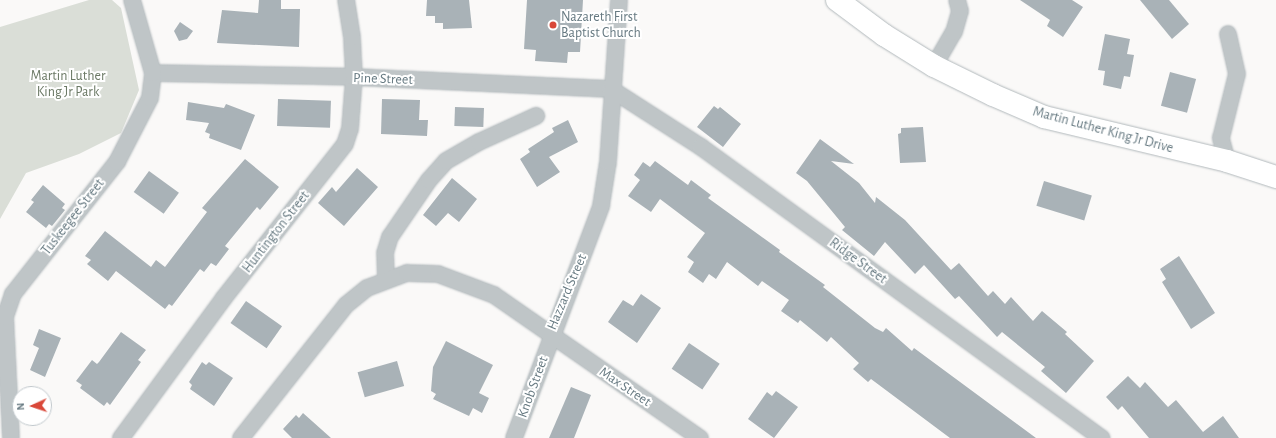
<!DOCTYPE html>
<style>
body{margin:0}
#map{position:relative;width:1276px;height:438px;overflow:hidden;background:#faf9f8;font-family:"Alegreya Sans",sans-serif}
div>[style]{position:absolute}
.green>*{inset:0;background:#daded7}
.building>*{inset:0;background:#a9b2b7;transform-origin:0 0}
.roads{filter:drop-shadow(0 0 1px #b2b9bc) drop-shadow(0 0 1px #b2b9bc)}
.minor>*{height:16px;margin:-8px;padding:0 8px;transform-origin:8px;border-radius:8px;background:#bfc5c7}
.secondary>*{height:22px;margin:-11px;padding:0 11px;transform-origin:11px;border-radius:11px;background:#fff}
.dots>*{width:11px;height:11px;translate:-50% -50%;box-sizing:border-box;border:2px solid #fff;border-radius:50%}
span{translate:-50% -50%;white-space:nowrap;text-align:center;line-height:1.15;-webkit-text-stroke:4px #fff;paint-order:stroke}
.poi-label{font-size:14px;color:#667981}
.left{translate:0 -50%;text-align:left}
.park-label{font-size:14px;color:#6b7965}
.street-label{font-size:14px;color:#667981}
.north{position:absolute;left:12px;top:386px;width:40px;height:40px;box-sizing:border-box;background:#fff;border:1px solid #c2c9cd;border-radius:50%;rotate:267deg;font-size:11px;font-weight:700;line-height:16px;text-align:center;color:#667981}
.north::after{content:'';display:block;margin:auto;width:14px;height:18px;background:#d94839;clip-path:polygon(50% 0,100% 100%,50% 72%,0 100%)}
</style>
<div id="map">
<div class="green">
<div style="clip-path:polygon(89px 0,112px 0,121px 8px,139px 90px,121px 133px,79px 154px,26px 173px,0 219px,0 27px)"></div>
</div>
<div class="building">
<div style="clip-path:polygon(259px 0,281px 0,281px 9px,300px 9px,299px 47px,217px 43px,222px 10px,258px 13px)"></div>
<div style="clip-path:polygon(427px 0,469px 0,472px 28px,443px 29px,443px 23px,435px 23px,435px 16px,426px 16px)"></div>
<div style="clip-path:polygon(527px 0,583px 0,580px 52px,568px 52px,567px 63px,535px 61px,536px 50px,524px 49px)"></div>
<div style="clip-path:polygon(1020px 0,1072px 0,1083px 7px,1063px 37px,1047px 26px,1050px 20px)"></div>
<div style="clip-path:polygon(1140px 0,1169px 0,1189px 24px,1172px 39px)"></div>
<div style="clip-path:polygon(180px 22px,193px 31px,187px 39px,179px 41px,174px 31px)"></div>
<div style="clip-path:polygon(1105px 34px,1130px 39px,1127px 54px,1134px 55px,1130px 77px,1124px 76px,1121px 89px,1103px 85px,1105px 71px,1098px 70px)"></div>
<div style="left:1170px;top:72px;width:27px;height:35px;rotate:15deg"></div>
<div style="left:278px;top:99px;width:53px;height:27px;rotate:2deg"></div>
<div style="clip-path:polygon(382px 99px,420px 100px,419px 120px,428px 120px,427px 136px,381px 134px)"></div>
<div style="clip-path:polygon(188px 102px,224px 108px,226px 104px,255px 115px,241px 150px,209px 138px,210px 134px,205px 132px,209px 123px,186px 120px)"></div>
<div style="clip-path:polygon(714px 106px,718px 109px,720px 107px,741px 124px,723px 147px,697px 127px)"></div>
<div style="left:455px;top:107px;width:29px;height:19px;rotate:2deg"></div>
<div style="clip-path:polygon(568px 120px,578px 142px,549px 157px,560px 172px,537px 187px,520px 159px,530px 152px,528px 149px,554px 132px,552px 128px)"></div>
<div style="clip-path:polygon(923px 127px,926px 162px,900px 163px,898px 134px,901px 133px,901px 128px)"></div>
<div style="clip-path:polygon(820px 139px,854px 164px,831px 161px,859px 183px,875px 203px,876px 197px,905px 220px,951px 270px,959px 263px,988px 296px,993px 291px,1005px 304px,1011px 297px,1033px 321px,1042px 311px,1067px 332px,1065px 334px,1094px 361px,1066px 393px,1041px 371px,1045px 367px,1002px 332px,997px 337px,959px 296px,955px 299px,924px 265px,915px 274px,885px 242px,874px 256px,842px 230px,845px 227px,807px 181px,796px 173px)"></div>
<div style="clip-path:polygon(245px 159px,279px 187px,260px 210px,257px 207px,225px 246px,229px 249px,216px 266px,211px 263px,204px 272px,200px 269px,172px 306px,169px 304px,165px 309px,116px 271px,108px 281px,87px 264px,91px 260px,85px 256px,105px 231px,151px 267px,156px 260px,165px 267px,207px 212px,202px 208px)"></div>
<div style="clip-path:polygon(655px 161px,688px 185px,691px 180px,711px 195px,708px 198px,780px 250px,779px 252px,825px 285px,823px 287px,875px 328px,883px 332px,886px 328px,912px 351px,914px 348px,1036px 438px,950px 438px,871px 379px,868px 382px,853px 369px,859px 363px,831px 337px,827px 342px,800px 320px,798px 323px,781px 311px,789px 300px,762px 281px,758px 286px,727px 262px,716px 279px,709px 274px,703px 283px,688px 272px,694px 262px,687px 257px,705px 233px,660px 199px,651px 212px,628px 196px,640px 180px,634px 175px,643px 162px,650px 167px)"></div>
<div style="clip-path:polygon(357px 168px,378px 187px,344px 226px,318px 203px,332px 187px,336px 192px)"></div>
<div style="left:149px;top:171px;width:37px;height:26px;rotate:36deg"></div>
<div style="clip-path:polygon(452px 178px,477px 199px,459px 222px,448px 213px,436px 226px,423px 215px)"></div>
<div style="left:1044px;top:181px;width:50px;height:26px;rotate:17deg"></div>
<div style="clip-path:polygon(43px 185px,65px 204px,62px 208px,65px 210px,52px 226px,49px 224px,46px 228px,26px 212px,34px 202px,31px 200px)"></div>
<div style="clip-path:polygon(1179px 256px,1215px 313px,1191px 329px,1162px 282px,1166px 279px,1160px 269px)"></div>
<div style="clip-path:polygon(641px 294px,661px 308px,637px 343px,608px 322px,623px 300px,633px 306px)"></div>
<div style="left:246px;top:301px;width:44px;height:27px;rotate:35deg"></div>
<div style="clip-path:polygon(39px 329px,61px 338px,45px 377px,30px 370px,39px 348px,33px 345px)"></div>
<div style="clip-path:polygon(121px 332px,146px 350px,138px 360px,141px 362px,110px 405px,107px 402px,104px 406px,80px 388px,82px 385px,76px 381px,92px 360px,97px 364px,99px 362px)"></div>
<div style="clip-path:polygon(446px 341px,493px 365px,479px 393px,489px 398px,482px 413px,473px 408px,469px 416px,433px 399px,436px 394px,431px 391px,433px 367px)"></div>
<div style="left:689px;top:343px;width:37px;height:31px;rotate:34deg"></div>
<div style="left:397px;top:361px;width:26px;height:41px;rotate:74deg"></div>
<div style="clip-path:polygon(202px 362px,206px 365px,209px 362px,233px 378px,214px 406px,190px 389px,192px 385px,189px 382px)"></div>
<div style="clip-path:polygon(1128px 376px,1140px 388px,1145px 382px,1168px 407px,1176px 400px,1203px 432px,1223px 416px,1239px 438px,1149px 438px,1122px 406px,1118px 410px,1106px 397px)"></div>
<div style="clip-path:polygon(571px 387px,591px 395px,574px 438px,549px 438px)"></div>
<div style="clip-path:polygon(776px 391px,798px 407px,774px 438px,748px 419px,767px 392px,772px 396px)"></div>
<div style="clip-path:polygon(303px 413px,331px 438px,292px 438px,283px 429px,296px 415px,299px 418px)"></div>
</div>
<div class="roads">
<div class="minor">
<div style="left:934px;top:66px;width:39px;rotate:-60deg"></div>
<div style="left:954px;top:32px;width:22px;rotate:-74deg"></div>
<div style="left:960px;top:11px;width:11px;rotate:-105deg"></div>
<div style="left:153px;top:73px;width:201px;rotate:1.1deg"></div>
<div style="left:354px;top:77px;width:257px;rotate:2.7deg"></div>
<div style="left:611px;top:89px;width:107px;rotate:32.8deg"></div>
<div style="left:701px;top:147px;width:495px;rotate:36deg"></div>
<div style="left:1227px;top:161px;width:24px;rotate:-105deg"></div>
<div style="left:1221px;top:138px;width:66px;rotate:-76deg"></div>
<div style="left:1237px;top:74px;width:41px;rotate:-102.7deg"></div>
<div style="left:386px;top:279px;width:26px;rotate:-92deg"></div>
<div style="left:385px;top:253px;width:17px;rotate:-73deg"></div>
<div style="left:390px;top:237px;width:69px;rotate:-55.6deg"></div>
<div style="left:429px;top:180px;width:25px;rotate:-48deg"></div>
<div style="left:446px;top:161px;width:38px;rotate:-30deg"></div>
<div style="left:479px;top:142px;width:63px;rotate:-24.5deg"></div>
<div style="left:11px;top:438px;width:121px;rotate:-92.8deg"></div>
<div style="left:5px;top:317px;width:24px;rotate:-71deg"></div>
<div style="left:13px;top:294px;width:168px;rotate:-51.8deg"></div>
<div style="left:117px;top:162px;width:72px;rotate:-62.7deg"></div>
<div style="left:150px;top:98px;width:25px;rotate:-83deg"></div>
<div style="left:153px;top:73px;width:76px;rotate:-106deg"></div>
<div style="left:121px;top:438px;width:172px;rotate:-53.7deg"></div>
<div style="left:223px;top:299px;width:197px;rotate:-51.8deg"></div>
<div style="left:345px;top:144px;width:16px;rotate:-72deg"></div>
<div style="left:350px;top:129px;width:52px;rotate:-85.6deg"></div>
<div style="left:354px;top:77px;width:40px;rotate:-92.9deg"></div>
<div style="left:352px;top:37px;width:37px;rotate:-99deg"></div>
<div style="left:241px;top:438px;width:169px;rotate:-51.7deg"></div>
<div style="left:346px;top:305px;width:27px;rotate:-39deg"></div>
<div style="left:367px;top:288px;width:43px;rotate:-20.6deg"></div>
<div style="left:407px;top:273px;width:31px;rotate:2deg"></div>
<div style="left:438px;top:274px;width:60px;rotate:20.6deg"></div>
<div style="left:494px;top:295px;width:251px;rotate:34.8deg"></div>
<div style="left:514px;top:438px;width:248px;rotate:-69.4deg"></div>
<div style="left:601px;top:206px;width:45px;rotate:-81deg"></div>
<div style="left:608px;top:162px;width:162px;rotate:-86.1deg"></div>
</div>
<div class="secondary">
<div style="left:837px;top:0;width:59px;rotate:36.7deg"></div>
<div style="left:884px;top:35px;width:59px;rotate:31.8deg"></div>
<div style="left:934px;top:66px;width:66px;rotate:26.2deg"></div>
<div style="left:993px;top:95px;width:56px;rotate:23.3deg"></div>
<div style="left:1044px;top:117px;width:188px;rotate:13.5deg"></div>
<div style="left:1227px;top:161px;width:52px;rotate:18.1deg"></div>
</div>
</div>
<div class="dots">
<div style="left:553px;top:25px;background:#d94839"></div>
</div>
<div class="poi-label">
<span class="left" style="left:561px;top:25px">Nazareth First<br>Baptist Church</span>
</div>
<div class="park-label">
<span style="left:68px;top:84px">Martin Luther<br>King Jr Park</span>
</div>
<div class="street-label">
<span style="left:383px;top:79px;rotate:2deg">Pine Street</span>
<span style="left:1103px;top:130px;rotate:15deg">Martin Luther King Jr Drive</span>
<span style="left:73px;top:217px;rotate:-52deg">Tuskeegee Street</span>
<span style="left:276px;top:232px;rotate:-52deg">Huntington Street</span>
<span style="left:858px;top:261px;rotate:36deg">Ridge Street</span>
<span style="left:567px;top:292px;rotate:-67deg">Hazzard Street</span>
<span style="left:533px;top:387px;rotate:-70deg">Knob Street</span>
<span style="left:625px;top:387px;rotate:34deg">Max Street</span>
</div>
<div class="north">N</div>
</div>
